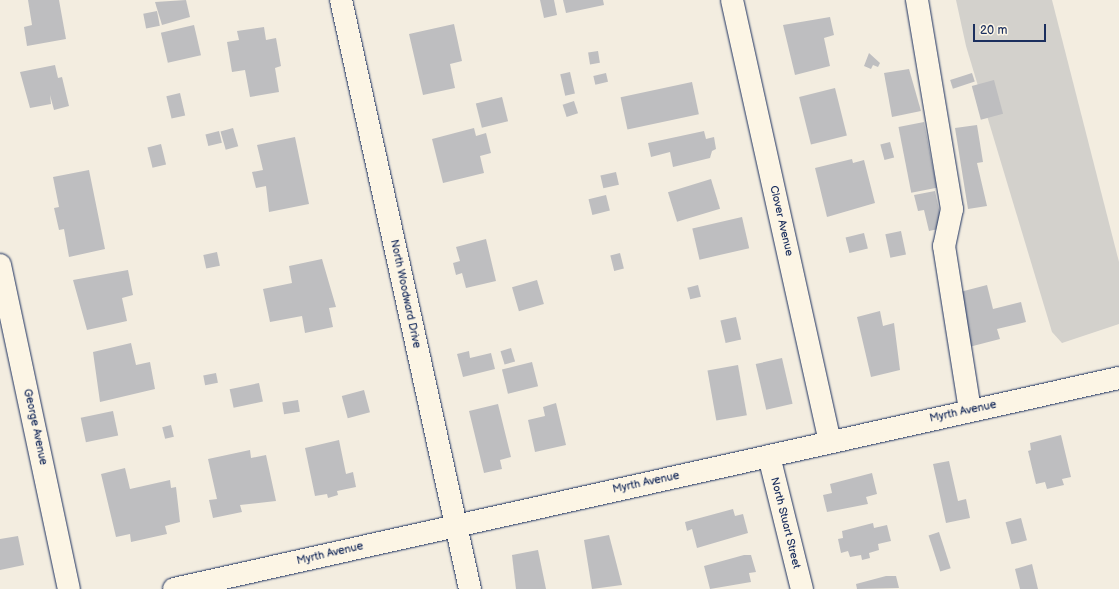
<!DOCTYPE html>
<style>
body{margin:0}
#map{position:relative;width:1119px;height:589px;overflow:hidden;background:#f3ede0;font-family:"Balsamiq Sans",sans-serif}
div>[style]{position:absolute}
.green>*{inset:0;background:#d3d1cc}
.building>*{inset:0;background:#bebec0;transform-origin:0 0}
.roads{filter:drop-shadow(0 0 1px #1b2f5e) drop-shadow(0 0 1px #1b2f5e)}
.minor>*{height:22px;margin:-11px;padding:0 11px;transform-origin:11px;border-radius:11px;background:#fcf5e5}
span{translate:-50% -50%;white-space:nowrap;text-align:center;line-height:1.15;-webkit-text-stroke:3px #fcf5e5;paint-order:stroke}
.street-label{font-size:11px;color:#1b2f5e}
.scale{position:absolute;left:973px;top:24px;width:73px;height:18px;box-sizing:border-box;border:2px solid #1b2f5e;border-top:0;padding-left:5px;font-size:12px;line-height:14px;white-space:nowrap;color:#1b2f5e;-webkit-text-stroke:3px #fcf5e5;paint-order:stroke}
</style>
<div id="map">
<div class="green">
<div style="clip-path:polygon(956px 0,1052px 0,1119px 262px,1119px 324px,1062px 343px,1052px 332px,966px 46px)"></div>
</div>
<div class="building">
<div style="clip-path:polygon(28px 0,59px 0,66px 39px,27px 46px,24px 27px,32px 25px)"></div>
<div style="clip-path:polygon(186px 0,190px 17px,162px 25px,155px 2px)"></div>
<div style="clip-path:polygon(540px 0,554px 0,557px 15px,544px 18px)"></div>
<div style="clip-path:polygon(563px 0,603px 0,604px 5px,566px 13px)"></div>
<div style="left:157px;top:11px;width:15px;height:14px;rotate:79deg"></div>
<div style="clip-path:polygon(830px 17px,834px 35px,824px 38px,830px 66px,795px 75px,783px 25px)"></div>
<div style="clip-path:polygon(454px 24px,462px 61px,450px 64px,455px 88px,423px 95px,409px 34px)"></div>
<div style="left:194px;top:25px;width:31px;height:34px;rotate:77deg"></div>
<div style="clip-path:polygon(264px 27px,266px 40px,276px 38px,281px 66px,275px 68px,279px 92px,250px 97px,245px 70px,232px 72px,227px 42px,239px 40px,237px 31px)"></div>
<div style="left:598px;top:51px;width:12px;height:10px;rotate:81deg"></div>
<div style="clip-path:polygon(869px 53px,880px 63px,878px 67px,873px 65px,871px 69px,864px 66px)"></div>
<div style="clip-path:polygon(55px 65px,58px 78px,62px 77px,69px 106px,54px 110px,50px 95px,51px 104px,30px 108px,20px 72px)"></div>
<div style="clip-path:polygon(909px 69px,921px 111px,892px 117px,884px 73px)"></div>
<div style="left:570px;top:72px;width:22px;height:10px;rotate:77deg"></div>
<div style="left:606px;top:73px;width:9px;height:13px;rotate:77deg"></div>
<div style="left:972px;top:73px;width:9px;height:23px;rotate:72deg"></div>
<div style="left:994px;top:80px;width:35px;height:23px;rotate:75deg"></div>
<div style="left:692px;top:82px;width:33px;height:73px;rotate:78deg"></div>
<div style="left:835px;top:88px;width:49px;height:37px;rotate:76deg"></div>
<div style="left:180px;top:93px;width:23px;height:14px;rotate:77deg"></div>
<div style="left:502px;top:97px;width:25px;height:27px;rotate:76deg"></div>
<div style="left:574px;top:101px;width:13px;height:12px;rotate:72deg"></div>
<div style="left:924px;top:122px;width:67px;height:26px;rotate:79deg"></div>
<div style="clip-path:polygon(977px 125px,983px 162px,977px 163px,987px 206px,968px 209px,955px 128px)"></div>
<div style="left:233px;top:128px;width:19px;height:13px;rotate:74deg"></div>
<div style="clip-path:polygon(474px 128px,476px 136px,486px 133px,491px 153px,480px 156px,484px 173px,443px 183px,432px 139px)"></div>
<div style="left:219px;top:131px;width:12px;height:14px;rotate:76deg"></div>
<div style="clip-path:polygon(704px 131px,706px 139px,714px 137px,716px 149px,712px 151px,710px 158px,673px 167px,670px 152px,651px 157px,648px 143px)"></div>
<div style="clip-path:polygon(295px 137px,309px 204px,269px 212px,266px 186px,256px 188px,252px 172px,263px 170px,257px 145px)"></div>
<div style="left:890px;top:142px;width:16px;height:10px;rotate:75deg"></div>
<div style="left:161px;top:144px;width:21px;height:14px;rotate:76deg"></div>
<div style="clip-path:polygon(852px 159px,853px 163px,864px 160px,875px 203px,827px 217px,815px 168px)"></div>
<div style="clip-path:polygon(89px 170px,105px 249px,69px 257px,64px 229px,59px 230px,54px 208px,59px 207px,53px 177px)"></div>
<div style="left:616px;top:172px;width:13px;height:16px;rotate:77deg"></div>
<div style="left:711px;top:179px;width:31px;height:45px;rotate:73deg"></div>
<div style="clip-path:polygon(935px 191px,943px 228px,929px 231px,924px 210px,918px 211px,914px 195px)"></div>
<div style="left:606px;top:195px;width:16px;height:18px;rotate:76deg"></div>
<div style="left:742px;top:217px;width:32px;height:51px;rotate:77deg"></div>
<div style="left:901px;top:231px;width:24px;height:16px;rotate:78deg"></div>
<div style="left:864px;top:233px;width:16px;height:19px;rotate:76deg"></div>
<div style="clip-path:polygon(486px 239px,496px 281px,466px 288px,462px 273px,456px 275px,453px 263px,460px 261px,456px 247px)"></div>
<div style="left:217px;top:252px;width:14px;height:14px;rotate:78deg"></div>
<div style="left:620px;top:253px;width:16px;height:10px;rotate:76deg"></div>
<div style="clip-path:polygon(322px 259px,336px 307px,329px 308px,333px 327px,305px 333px,302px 316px,270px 322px,263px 289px,292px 283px,289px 266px)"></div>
<div style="clip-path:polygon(128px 270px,133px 295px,122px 298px,127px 321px,87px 330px,73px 280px)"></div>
<div style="left:537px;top:280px;width:25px;height:26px;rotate:74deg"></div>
<div style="left:698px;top:285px;width:12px;height:11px;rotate:76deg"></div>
<div style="clip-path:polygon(987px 285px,993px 309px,1021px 302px,1026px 322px,997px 329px,1000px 339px,969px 347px,960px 292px)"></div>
<div style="clip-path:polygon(880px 311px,883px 326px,894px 323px,900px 370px,871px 377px,857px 317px)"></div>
<div style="left:736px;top:317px;width:23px;height:16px;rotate:77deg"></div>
<div style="clip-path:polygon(131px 343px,136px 365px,150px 362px,155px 389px,100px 402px,93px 352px)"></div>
<div style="left:511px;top:348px;width:14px;height:11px;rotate:73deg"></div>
<div style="clip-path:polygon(469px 351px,470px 358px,491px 353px,495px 369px,463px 377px,457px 354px)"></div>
<div style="left:782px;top:358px;width:47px;height:27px;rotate:77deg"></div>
<div style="left:532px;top:362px;width:25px;height:31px;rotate:76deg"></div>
<div style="left:738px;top:365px;width:51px;height:31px;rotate:80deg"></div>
<div style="left:216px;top:373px;width:10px;height:13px;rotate:79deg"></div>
<div style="left:259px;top:383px;width:19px;height:30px;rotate:78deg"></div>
<div style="left:364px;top:390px;width:23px;height:23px;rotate:75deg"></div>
<div style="left:298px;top:400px;width:12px;height:16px;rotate:81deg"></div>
<div style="clip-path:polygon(556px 403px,566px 445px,535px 452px,528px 420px,545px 416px,543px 407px)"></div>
<div style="clip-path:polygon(498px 404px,511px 457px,500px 460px,502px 469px,484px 473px,469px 411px)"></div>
<div style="left:113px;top:411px;width:25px;height:33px;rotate:78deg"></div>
<div style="left:171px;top:425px;width:12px;height:9px;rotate:76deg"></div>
<div style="clip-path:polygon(1061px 435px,1071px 477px,1062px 479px,1064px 485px,1047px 489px,1045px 482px,1036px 484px,1028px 451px,1031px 450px,1030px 443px)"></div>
<div style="clip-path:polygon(339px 440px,346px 474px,353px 472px,356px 487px,337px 491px,338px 495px,328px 498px,327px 494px,315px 496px,305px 448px)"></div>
<div style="clip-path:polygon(250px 450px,251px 458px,266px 455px,276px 501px,240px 505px,242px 512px,213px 518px,209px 500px,217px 499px,208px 459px)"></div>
<div style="clip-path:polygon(949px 461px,958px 501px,966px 499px,970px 518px,946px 523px,933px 464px)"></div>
<div style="clip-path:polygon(125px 468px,130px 489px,170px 480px,171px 488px,176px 487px,180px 522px,165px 526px,167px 534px,131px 542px,130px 534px,116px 537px,101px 474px)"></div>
<div style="clip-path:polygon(872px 473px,877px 494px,866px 497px,868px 504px,827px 512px,823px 495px,832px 493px,830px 484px)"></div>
<div style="clip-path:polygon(733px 509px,735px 516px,743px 514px,748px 533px,697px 548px,692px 529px,687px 531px,685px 522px)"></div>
<div style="left:1021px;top:518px;width:23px;height:16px;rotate:75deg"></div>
<div style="clip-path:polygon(873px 523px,874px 528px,887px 525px,891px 541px,878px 544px,879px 550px,869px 553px,870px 558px,862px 560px,861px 555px,850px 557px,848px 551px,841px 553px,838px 539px,843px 538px,842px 531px)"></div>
<div style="left:939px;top:532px;width:38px;height:11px;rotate:72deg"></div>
<div style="clip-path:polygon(609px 535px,622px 585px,592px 589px,584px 540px)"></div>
<div style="clip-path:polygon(18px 536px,24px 565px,0 570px,0 539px)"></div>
<div style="clip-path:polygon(538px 550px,546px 589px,516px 589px,512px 555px)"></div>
<div style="clip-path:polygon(744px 555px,751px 555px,756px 572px,749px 573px,751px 582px,710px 589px,704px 566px)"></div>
<div style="clip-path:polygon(1032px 564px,1038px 589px,1020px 589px,1015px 569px)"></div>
<div style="clip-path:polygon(886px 576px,896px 576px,899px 588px,857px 589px,856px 584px)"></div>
</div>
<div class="roads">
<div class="minor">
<div style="left:341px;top:0;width:603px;rotate:77.65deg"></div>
<div style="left:732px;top:0;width:452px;rotate:77.5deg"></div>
<div style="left:917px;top:0;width:212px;rotate:80.5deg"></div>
<div style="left:952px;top:209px;width:38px;rotate:102deg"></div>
<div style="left:944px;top:246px;width:167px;rotate:81deg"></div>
<div style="left:0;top:265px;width:331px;rotate:78deg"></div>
<div style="left:769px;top:456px;width:137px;rotate:76.1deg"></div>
<div style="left:174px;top:589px;width:968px;rotate:-12.59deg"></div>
</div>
</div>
<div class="street-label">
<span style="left:781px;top:221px;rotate:77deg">Clover Avenue</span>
<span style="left:405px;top:294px;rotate:78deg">North Woodward Drive</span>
<span style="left:963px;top:412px;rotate:-12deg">Myrth Avenue</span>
<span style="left:35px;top:427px;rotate:78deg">George Avenue</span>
<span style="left:646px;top:483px;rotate:-12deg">Myrth Avenue</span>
<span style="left:785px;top:523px;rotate:76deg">North Stuart Street</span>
<span style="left:330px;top:554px;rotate:-13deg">Myrth Avenue</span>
</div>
<div class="scale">20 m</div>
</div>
